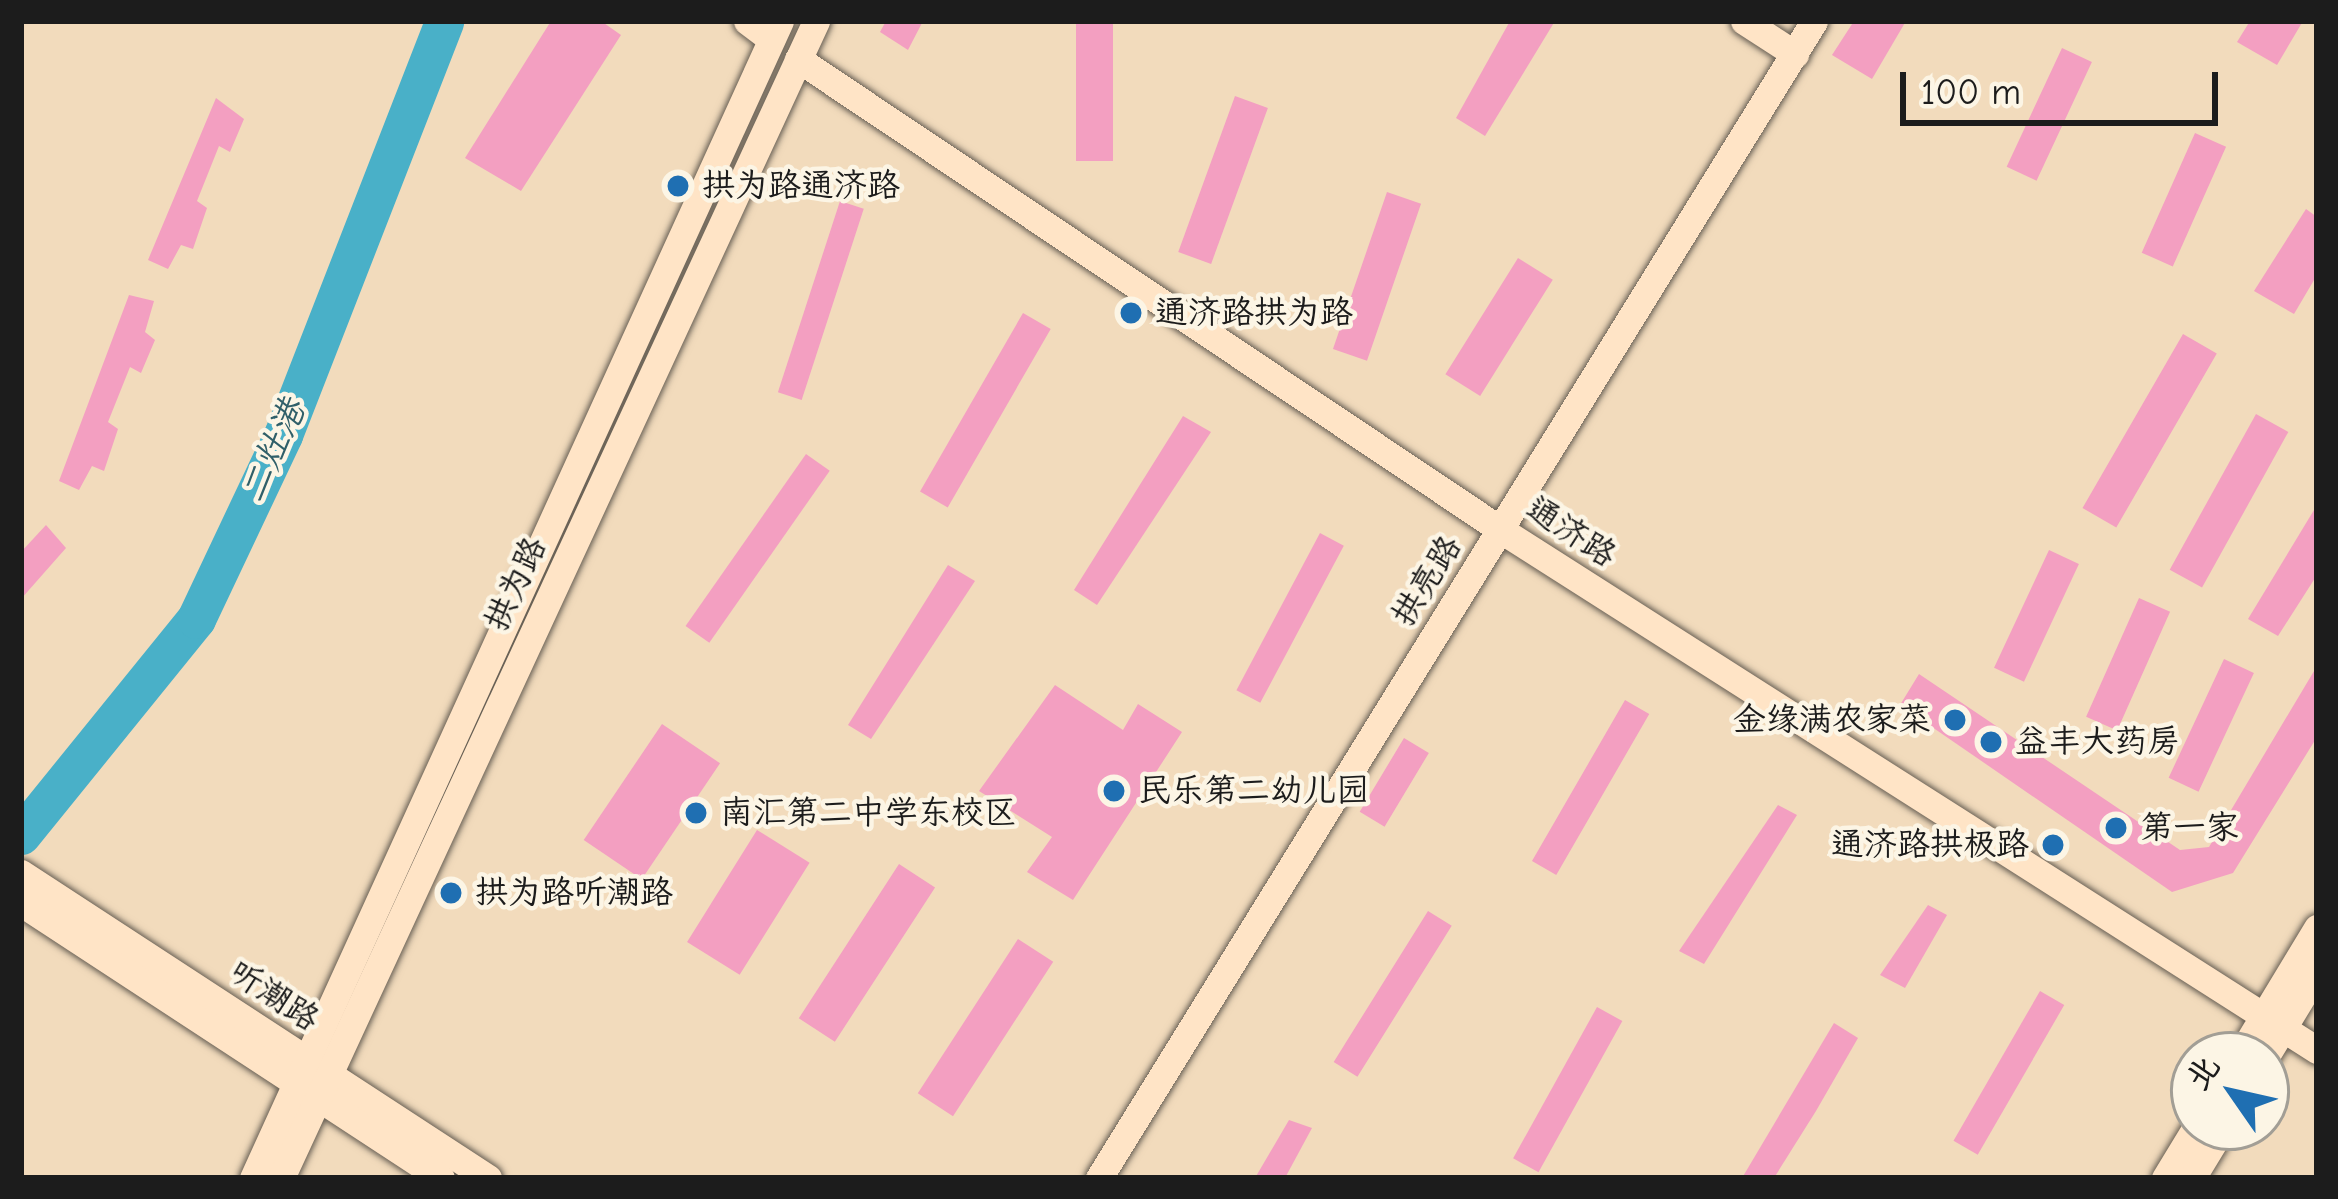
<!DOCTYPE html>
<meta charset="utf-8">
<style>
body{margin:0}
#map{position:relative;width:2338px;height:1199px;overflow:hidden;background:#f2dbbc;font-family:"Comic Neue","LXGW WenKai TC",sans-serif}
div>[style]{position:absolute}
.river>*{height:39px;margin:-19.5px;padding:0 19.5px;transform-origin:19.5px;border-radius:19.5px;background:#49b0c8}
.building>*{inset:0;background:#f39fc1;transform-origin:0 0}
.roads{filter:drop-shadow(0 0 3px #675f54) drop-shadow(0 0 3px #675f54)}
.secondary>*{height:27px;margin:-13.5px;padding:0 13.5px;transform-origin:13.5px;border-radius:13.5px;background:#ffe4c6}
.dots>*{width:33px;height:33px;translate:-50% -50%;box-sizing:border-box;border:6px solid #fcf5e5;border-radius:50%}
span{translate:-50% -50%;white-space:nowrap;text-align:center;line-height:1.15;-webkit-text-stroke:9px #fcf5e5;paint-order:stroke}
.poi-label{font-size:33px;color:#1c1c1c}
.left{translate:0 -50%;text-align:left}
.right{translate:-100% -50%;text-align:right}
.street-label{font-size:33px;color:#1c1c1c}
.water-label{font-size:36px;color:#305f69;font-style:italic}
.frame{position:absolute;inset:0;border:24px solid #1c1c1c;pointer-events:none}
.north{position:absolute;left:2170px;top:1031px;width:120px;height:120px;box-sizing:border-box;background:#fcf5e5;border:3px solid #a29e95;border-radius:50%;rotate:304deg;font-size:33px;font-weight:700;line-height:48px;text-align:center;color:#1c1c1c}
.north::after{content:'';display:block;margin:auto;width:42px;height:54px;background:#1f6fb2;clip-path:polygon(50% 0,100% 100%,50% 72%,0 100%)}
.scale{position:absolute;left:1900px;top:72px;width:318px;height:54px;box-sizing:border-box;border:6px solid #1c1c1c;border-top:0;padding-left:15px;font-size:36px;line-height:42px;white-space:nowrap;color:#1c1c1c;-webkit-text-stroke:9px #fcf5e5;paint-order:stroke}
</style>
<div id="map">
<div class="river">
<div style="left:21px;top:835px;width:278px;rotate:-51deg"></div>
<div style="left:196px;top:619px;width:204px;rotate:-64.7deg"></div>
<div style="left:283px;top:435px;width:444px;rotate:-68.7deg"></div>
</div>
<div class="building">
<div style="clip-path:polygon(551px 21px,601px 21px,621px 35px,521px 191px,465px 158px)"></div>
<div style="clip-path:polygon(886px 21px,923px 21px,908px 50px,880px 32px)"></div>
<div style="left:1076px;top:21px;width:37px;height:140px"></div>
<div style="clip-path:polygon(1510px 21px,1555px 21px,1485px 136px,1456px 118px)"></div>
<div style="clip-path:polygon(1854px 21px,1906px 21px,1872px 79px,1832px 55px)"></div>
<div style="clip-path:polygon(2250px 21px,2303px 21px,2277px 65px,2237px 42px)"></div>
<div style="left:2062px;top:48px;width:33px;height:131px;rotate:25deg"></div>
<div style="left:1235px;top:96px;width:35px;height:166px;rotate:20deg"></div>
<div style="clip-path:polygon(216px 98px,244px 119px,230px 152px,219px 146px,197px 201px,207px 208px,193px 249px,181px 245px,168px 269px,148px 260px)"></div>
<div style="left:2195px;top:133px;width:34px;height:131px;rotate:24deg"></div>
<div style="left:1387px;top:192px;width:36px;height:166px;rotate:19deg"></div>
<div style="left:840px;top:201px;width:25px;height:201px;rotate:18deg"></div>
<div style="clip-path:polygon(2306px 209px,2317px 217px,2317px 275px,2294px 314px,2254px 291px)"></div>
<div style="left:1518px;top:258px;width:41px;height:137px;rotate:32deg"></div>
<div style="clip-path:polygon(129px 295px,154px 301px,145px 332px,155px 340px,141px 373px,130px 367px,108px 422px,118px 429px,104px 471px,92px 466px,79px 490px,59px 481px)"></div>
<div style="left:1023px;top:313px;width:32px;height:206px;rotate:30deg"></div>
<div style="left:2183px;top:334px;width:39px;height:201px;rotate:30deg"></div>
<div style="left:2256px;top:414px;width:37px;height:178px;rotate:29deg"></div>
<div style="clip-path:polygon(1183px 416px,1211px 432px,1097px 605px,1074px 590px)"></div>
<div style="left:806px;top:454px;width:29px;height:210px;rotate:35deg"></div>
<div style="clip-path:polygon(2317px 505px,2317px 575px,2278px 636px,2248px 619px)"></div>
<div style="clip-path:polygon(46px 525px,66px 548px,21px 599px,21px 552px)"></div>
<div style="left:1320px;top:533px;width:27px;height:178px;rotate:28deg"></div>
<div style="left:2049px;top:550px;width:33px;height:130px;rotate:25deg"></div>
<div style="clip-path:polygon(948px 565px,975px 581px,871px 739px,848px 725px)"></div>
<div style="left:2139px;top:598px;width:34px;height:130px;rotate:24deg"></div>
<div style="left:2224px;top:659px;width:33px;height:131px;rotate:25deg"></div>
<div style="clip-path:polygon(2317px 666px,2317px 737px,2233px 873px,2172px 892px,1900px 705px,1919px 674px,2180px 850px,2209px 847px)"></div>
<div style="clip-path:polygon(1055px 685px,1123px 730px,1138px 704px,1182px 732px,1073px 900px,1027px 872px,1052px 837px,979px 791px)"></div>
<div style="left:1625px;top:700px;width:28px;height:186px;rotate:30deg"></div>
<div style="left:662px;top:724px;width:70px;height:140px;rotate:34deg"></div>
<div style="left:1404px;top:738px;width:29px;height:86px;rotate:31deg"></div>
<div style="clip-path:polygon(1778px 805px,1797px 815px,1704px 964px,1679px 951px)"></div>
<div style="left:757px;top:830px;width:62px;height:132px;rotate:32deg"></div>
<div style="left:899px;top:864px;width:43px;height:184px;rotate:33deg"></div>
<div style="clip-path:polygon(1928px 905px,1947px 915px,1905px 988px,1880px 975px)"></div>
<div style="left:1428px;top:911px;width:28px;height:178px;rotate:32deg"></div>
<div style="left:1018px;top:939px;width:42px;height:184px;rotate:33deg"></div>
<div style="left:2040px;top:991px;width:28px;height:173px;rotate:30deg"></div>
<div style="left:1597px;top:1007px;width:29px;height:173px;rotate:29deg"></div>
<div style="clip-path:polygon(1834px 1023px,1858px 1038px,1816px 1111px,1774px 1178px,1742px 1178px)"></div>
<div style="clip-path:polygon(1289px 1120px,1312px 1128px,1285px 1178px,1255px 1178px)"></div>
</div>
<div class="roads">
<div class="secondary">
<div style="left:747px;top:21px;width:30px;rotate:37deg"></div>
<div style="left:1744px;top:21px;width:61px;rotate:32.9deg"></div>
<div style="left:798px;top:59px;width:846px;rotate:33.82deg"></div>
<div style="left:1501px;top:530px;width:968px;rotate:32.51deg"></div>
<div style="left:21px;top:873px;width:558px;rotate:33.15deg"></div>
<div style="left:21px;top:903px;width:502px;rotate:33.22deg"></div>
<div style="left:2240px;top:1055px;width:149px;rotate:-58.8deg"></div>
<div style="left:2266px;top:1056px;width:98px;rotate:-58.7deg"></div>
<div style="left:253px;top:1178px;width:1271px;rotate:-65.51deg"></div>
<div style="left:281px;top:1178px;width:1275px;rotate:-65.18deg"></div>
<div style="left:1099px;top:1178px;width:1360px;rotate:-58.28deg"></div>
<div style="left:2165px;top:1178px;width:60px;rotate:-58.7deg"></div>
<div style="left:2192px;top:1178px;width:60px;rotate:-58.7deg"></div>
</div>
</div>
<div class="dots">
<div style="left:678px;top:186px;background:#1f6fb2"></div>
<div style="left:1131px;top:313px;background:#1f6fb2"></div>
<div style="left:1955px;top:720px;background:#1f6fb2"></div>
<div style="left:1991px;top:742px;background:#1f6fb2"></div>
<div style="left:1114px;top:791px;background:#1f6fb2"></div>
<div style="left:696px;top:813px;background:#1f6fb2"></div>
<div style="left:2116px;top:828px;background:#1f6fb2"></div>
<div style="left:2053px;top:845px;background:#1f6fb2"></div>
<div style="left:451px;top:893px;background:#1f6fb2"></div>
</div>
<div class="poi-label">
<span class="left" style="left:702px;top:186px">拱为路通济路</span>
<span class="left" style="left:1155px;top:313px">通济路拱为路</span>
<span class="right" style="left:1931px;top:720px">金缘满农家菜</span>
<span class="left" style="left:2015px;top:742px">益丰大药房</span>
<span class="left" style="left:1138px;top:791px">民乐第二幼儿园</span>
<span class="left" style="left:720px;top:813px">南汇第二中学东校区</span>
<span class="left" style="left:2140px;top:828px">第一家</span>
<span class="right" style="left:2029px;top:845px">通济路拱极路</span>
<span class="left" style="left:475px;top:893px">拱为路听潮路</span>
</div>
<div class="street-label">
<span style="left:1571px;top:532px;rotate:33deg">通济路</span>
<span style="left:1427px;top:581px;rotate:-58deg">拱亮路</span>
<span style="left:516px;top:584px;rotate:-65deg">拱为路</span>
<span style="left:274px;top:996px;rotate:33deg">听潮路</span>
</div>
<div class="water-label">
<span style="left:273px;top:451px;rotate:-66deg">二灶港</span>
</div>
<div class="frame"></div>
<div class="north">北</div>
<div class="scale">100 m</div>
</div>
